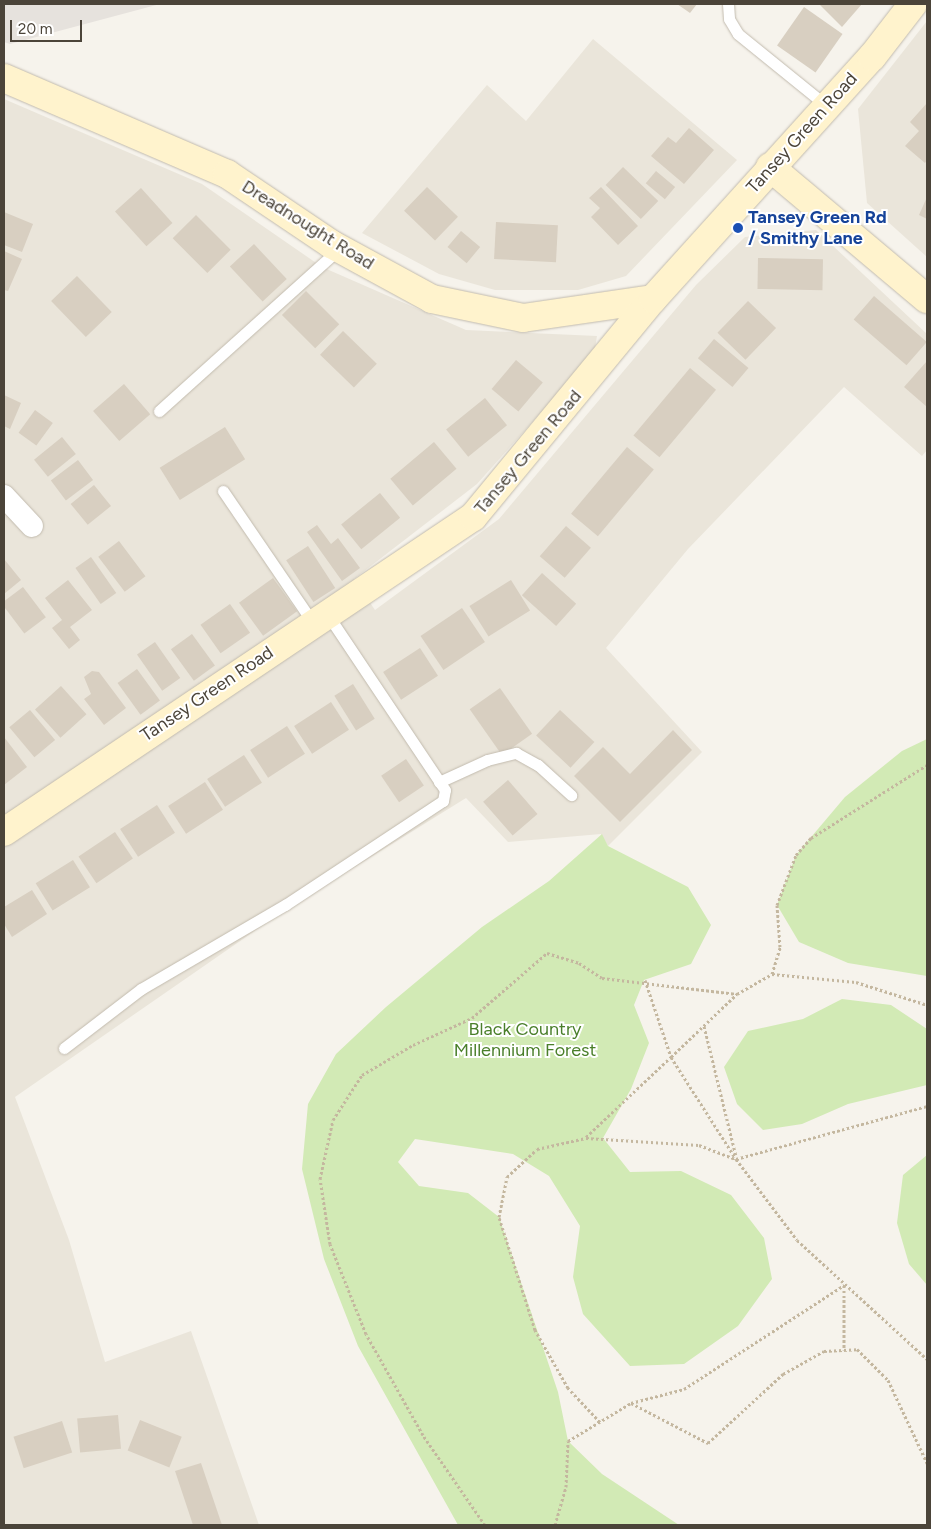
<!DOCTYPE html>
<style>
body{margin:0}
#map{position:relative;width:931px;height:1529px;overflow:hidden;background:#f6f3ec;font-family:Figtree,sans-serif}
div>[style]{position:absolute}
.residential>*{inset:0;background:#eae5da}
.industrial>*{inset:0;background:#e6e2dd}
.green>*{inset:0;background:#d2eab5}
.building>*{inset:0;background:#d8cfc1;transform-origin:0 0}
.path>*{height:3px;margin-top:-1.5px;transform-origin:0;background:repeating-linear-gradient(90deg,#c4b79f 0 2.5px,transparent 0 5px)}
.roads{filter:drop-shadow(0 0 1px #c2bbae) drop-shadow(0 0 1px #c2bbae)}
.lane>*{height:11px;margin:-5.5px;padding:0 5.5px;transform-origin:5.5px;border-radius:5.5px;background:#fff}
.street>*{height:22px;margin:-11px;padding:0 11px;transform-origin:11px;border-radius:11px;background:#fff}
.secondary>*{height:28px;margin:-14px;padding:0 14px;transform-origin:14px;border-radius:14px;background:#fff3cd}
.dots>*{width:14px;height:14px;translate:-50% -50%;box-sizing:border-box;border:2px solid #fff;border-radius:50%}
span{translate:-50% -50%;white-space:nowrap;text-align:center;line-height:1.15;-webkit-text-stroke:4px #fff;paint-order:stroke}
.street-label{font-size:18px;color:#4b4439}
.transit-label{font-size:18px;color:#164399;font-weight:700}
.left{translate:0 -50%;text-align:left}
.park-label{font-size:18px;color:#4a7f2a}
.frame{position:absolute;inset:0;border:5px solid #4b4439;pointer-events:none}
.scale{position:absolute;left:10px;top:20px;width:72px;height:22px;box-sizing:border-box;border:2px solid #4b4439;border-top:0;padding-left:6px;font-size:15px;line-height:18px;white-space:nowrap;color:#4b4439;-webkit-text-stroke:4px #fff;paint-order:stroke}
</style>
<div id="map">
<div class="residential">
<div style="clip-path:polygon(927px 21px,927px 257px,867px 203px,858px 109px)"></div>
<div style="clip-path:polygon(593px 39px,737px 160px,626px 276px,578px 290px,495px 290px,439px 274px,362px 233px,487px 85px,526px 121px)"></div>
<div style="clip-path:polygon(4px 99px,202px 184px,322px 267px,466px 330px,597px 336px,594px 353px,477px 484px,354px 579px,375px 610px,499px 519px,696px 285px,745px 237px,816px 230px,927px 334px,927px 450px,922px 456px,844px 387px,688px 549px,606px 648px,702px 752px,608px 846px,601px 834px,508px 842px,466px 798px,279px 914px,15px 1097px,69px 1240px,105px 1362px,191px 1331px,259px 1525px,4px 1525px)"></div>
</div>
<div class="industrial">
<div style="clip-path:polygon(4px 4px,160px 4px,10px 44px,4px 42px)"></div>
</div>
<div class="green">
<div style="clip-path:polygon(927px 739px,927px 976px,848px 963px,799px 942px,777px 905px,796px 855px,845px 797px,902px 751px)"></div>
<div style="clip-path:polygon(602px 834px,608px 846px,688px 887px,711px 925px,691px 964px,644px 980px,634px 1005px,649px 1043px,631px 1089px,603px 1138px,630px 1172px,681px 1171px,731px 1195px,764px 1238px,772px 1279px,738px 1326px,684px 1364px,630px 1366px,583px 1314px,573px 1277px,580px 1226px,549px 1176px,513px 1154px,415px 1139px,398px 1162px,419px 1186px,468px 1193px,499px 1217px,558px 1392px,568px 1441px,602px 1474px,679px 1525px,458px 1525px,358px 1346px,324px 1259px,302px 1169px,308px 1104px,336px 1054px,386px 1007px,482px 927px,549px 881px)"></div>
<div style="clip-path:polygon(842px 999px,891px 1005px,927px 1029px,927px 1085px,848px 1104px,802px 1124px,763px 1130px,737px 1104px,724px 1067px,748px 1031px,803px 1019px)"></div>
<div style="clip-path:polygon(927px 1155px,927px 1285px,909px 1264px,897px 1223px,903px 1175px)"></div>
</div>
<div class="building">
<div style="clip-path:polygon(677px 4px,697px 4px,690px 13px)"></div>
<div style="clip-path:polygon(819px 4px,862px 4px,842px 27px)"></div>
<div style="left:804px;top:7px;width:47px;height:47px;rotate:35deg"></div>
<div style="clip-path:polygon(927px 103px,927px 160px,925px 163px,905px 146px,919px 131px,910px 122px)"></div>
<div style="clip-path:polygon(689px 128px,714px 150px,684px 184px,651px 156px,668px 137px,676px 143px)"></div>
<div style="left:623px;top:167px;width:49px;height:25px;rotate:44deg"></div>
<div style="left:656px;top:171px;width:25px;height:16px;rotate:40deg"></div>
<div style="left:427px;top:187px;width:43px;height:33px;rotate:44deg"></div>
<div style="clip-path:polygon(601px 187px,638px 226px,618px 245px,591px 217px,600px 208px,589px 198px)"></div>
<div style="left:141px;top:188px;width:47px;height:35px;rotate:48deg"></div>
<div style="clip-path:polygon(927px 197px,927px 219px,919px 215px)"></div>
<div style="clip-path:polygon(4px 212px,33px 224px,22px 252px,4px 245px)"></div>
<div style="left:196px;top:215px;width:49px;height:33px;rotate:45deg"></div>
<div style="left:496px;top:222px;width:62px;height:37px;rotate:3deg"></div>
<div style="left:461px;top:231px;width:25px;height:21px;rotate:40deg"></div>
<div style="left:254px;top:244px;width:48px;height:33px;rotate:47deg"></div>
<div style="clip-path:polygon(4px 251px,22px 259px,8px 291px,4px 290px)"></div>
<div style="left:758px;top:258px;width:65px;height:31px;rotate:1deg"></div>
<div style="left:77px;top:276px;width:50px;height:36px;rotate:46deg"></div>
<div style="left:306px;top:291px;width:47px;height:34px;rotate:45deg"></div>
<div style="left:874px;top:296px;width:70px;height:31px;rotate:41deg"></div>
<div style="left:748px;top:301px;width:39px;height:44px;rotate:44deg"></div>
<div style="left:343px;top:331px;width:47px;height:33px;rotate:44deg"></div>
<div style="left:714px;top:339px;width:45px;height:25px;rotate:40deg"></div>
<div style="left:516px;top:360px;width:35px;height:38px;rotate:40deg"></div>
<div style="clip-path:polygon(927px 361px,927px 407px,904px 387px)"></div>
<div style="left:690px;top:368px;width:34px;height:88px;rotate:40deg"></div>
<div style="left:124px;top:384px;width:40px;height:41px;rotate:49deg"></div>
<div style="clip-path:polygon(4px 395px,21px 403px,10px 429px,4px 426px)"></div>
<div style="left:485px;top:398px;width:35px;height:50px;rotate:51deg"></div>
<div style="left:35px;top:410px;width:22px;height:28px;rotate:36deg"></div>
<div style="left:225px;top:427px;width:38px;height:77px;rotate:58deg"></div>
<div style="left:62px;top:437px;width:22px;height:36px;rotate:51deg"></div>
<div style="left:434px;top:442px;width:35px;height:57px;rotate:50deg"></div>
<div style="left:627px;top:447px;width:35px;height:87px;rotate:40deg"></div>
<div style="left:78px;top:460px;width:25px;height:34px;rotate:53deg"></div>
<div style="left:94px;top:485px;width:27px;height:30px;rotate:51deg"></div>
<div style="left:380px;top:493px;width:32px;height:50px;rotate:51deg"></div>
<div style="clip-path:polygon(317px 525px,331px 544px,338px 538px,360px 568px,342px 581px,307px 532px)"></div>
<div style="left:566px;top:526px;width:33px;height:40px;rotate:41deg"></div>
<div style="left:119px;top:541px;width:44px;height:26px;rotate:53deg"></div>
<div style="left:308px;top:546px;width:50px;height:26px;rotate:57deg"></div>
<div style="left:91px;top:557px;width:44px;height:19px;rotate:55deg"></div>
<div style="clip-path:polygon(4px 559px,21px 580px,4px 594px)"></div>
<div style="left:542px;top:573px;width:46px;height:30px;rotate:42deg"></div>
<div style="left:273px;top:578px;width:41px;height:42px;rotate:54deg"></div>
<div style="clip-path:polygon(68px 580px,92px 610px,70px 627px,80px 640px,69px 649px,52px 628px,62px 620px,45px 598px)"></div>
<div style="left:511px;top:580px;width:36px;height:49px;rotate:58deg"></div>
<div style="left:23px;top:587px;width:38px;height:27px;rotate:53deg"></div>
<div style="left:230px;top:604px;width:35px;height:36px;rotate:55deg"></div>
<div style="left:462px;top:608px;width:41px;height:50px;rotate:56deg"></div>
<div style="left:192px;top:634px;width:39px;height:26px;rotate:54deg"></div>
<div style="left:155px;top:642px;width:44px;height:22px;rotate:55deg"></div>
<div style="left:420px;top:648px;width:33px;height:44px;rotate:57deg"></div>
<div style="left:137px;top:669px;width:39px;height:24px;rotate:54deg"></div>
<div style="clip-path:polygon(92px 671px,99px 672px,126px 708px,104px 725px,84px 699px,91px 694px,84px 677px)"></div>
<div style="left:353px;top:684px;width:41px;height:22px;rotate:58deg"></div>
<div style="left:61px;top:686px;width:38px;height:35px;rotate:48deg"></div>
<div style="left:500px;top:688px;width:56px;height:37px;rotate:55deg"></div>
<div style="left:331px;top:702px;width:33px;height:44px;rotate:57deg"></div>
<div style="left:30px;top:710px;width:39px;height:27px;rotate:50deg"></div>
<div style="left:560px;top:710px;width:47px;height:35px;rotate:43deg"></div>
<div style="left:287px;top:726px;width:33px;height:44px;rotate:57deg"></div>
<div style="clip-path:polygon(673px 730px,692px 750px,620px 822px,574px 776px,603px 747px,630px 774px)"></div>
<div style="clip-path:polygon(4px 737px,27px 767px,4px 785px)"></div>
<div style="left:244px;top:755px;width:33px;height:44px;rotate:57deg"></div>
<div style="left:406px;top:759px;width:32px;height:30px;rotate:56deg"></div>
<div style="left:508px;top:780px;width:45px;height:33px;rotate:49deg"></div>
<div style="left:205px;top:782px;width:33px;height:44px;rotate:57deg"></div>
<div style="left:157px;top:805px;width:33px;height:44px;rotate:57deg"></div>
<div style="left:115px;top:832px;width:32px;height:44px;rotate:56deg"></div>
<div style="left:73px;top:860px;width:32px;height:44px;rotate:58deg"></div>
<div style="clip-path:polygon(32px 890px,47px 914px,12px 937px,4px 924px,4px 907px)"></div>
<div style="left:118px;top:1415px;width:34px;height:41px;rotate:85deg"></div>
<div style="left:140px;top:1420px;width:45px;height:33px;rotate:22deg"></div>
<div style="left:62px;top:1421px;width:33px;height:51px;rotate:72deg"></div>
<div style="clip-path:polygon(201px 1463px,222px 1525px,193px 1525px,175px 1471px)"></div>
</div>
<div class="path">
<div style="left:772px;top:974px;width:84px;rotate:5.4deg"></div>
<div style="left:856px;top:982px;width:75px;rotate:17.9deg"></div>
<div style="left:645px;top:980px;width:81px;rotate:71.3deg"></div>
<div style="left:671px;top:1057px;width:91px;rotate:-43.7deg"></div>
<div style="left:704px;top:1026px;width:134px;rotate:76.2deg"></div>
<div style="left:586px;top:1137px;width:117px;rotate:-43.3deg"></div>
<div style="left:671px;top:1057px;width:121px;rotate:57.5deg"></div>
<div style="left:736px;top:1159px;width:198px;rotate:-15.5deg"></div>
<div style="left:631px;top:1403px;width:55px;rotate:-14.8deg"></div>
<div style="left:684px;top:1389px;width:191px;rotate:-33deg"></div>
<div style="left:844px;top:1285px;width:65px;rotate:90deg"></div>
<div style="left:600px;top:1422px;width:47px;rotate:-133.3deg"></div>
<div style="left:568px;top:1388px;width:67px;rotate:-119.6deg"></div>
<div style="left:535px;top:1330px;width:119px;rotate:-107.7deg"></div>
<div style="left:499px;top:1217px;width:41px;rotate:-78.7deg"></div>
<div style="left:507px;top:1177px;width:41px;rotate:-43deg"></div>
<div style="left:537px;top:1149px;width:50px;rotate:-12.7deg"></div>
<div style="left:586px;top:1138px;width:113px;rotate:3.5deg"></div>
<div style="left:699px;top:1145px;width:40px;rotate:21deg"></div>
<div style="left:736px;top:1159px;width:101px;rotate:53deg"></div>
<div style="left:797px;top:1240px;width:176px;rotate:42.5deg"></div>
<div style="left:485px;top:1525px;width:109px;rotate:-124.6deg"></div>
<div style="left:423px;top:1435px;width:116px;rotate:-119.4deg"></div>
<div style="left:366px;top:1334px;width:97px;rotate:-111.8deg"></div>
<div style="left:330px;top:1244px;width:66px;rotate:-98.7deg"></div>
<div style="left:320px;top:1179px;width:60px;rotate:-77.6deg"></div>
<div style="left:333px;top:1120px;width:54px;rotate:-57.2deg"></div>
<div style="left:362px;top:1075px;width:59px;rotate:-30.5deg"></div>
<div style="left:413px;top:1045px;width:65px;rotate:-24.6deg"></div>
<div style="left:472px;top:1018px;width:99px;rotate:-40.9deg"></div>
<div style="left:547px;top:953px;width:34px;rotate:17deg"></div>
<div style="left:579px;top:963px;width:27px;rotate:33deg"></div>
<div style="left:602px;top:978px;width:136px;rotate:6.8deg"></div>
<div style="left:737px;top:994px;width:40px;rotate:-29.7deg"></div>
<div style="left:772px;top:974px;width:28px;rotate:-73deg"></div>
<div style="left:780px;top:947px;width:42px;rotate:-94.1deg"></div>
<div style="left:777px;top:905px;width:53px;rotate:-69.2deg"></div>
<div style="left:796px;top:855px;width:23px;rotate:-49deg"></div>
<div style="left:811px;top:838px;width:137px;rotate:-32.2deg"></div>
<div style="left:555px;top:1525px;width:40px;rotate:-74deg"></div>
<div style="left:566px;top:1487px;width:46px;rotate:-87.5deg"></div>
<div style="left:568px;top:1441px;width:74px;rotate:-31.1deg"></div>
<div style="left:631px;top:1403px;width:87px;rotate:27.5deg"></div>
<div style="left:708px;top:1443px;width:102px;rotate:-42.6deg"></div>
<div style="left:783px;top:1374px;width:47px;rotate:-29.3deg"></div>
<div style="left:824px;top:1351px;width:33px;rotate:-3deg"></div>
<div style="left:857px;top:1349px;width:44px;rotate:45deg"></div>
<div style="left:888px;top:1380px;width:92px;rotate:64.8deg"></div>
</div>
<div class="roads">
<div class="lane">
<div style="left:728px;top:4px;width:15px;rotate:86deg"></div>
<div style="left:729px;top:19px;width:17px;rotate:59deg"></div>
<div style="left:738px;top:34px;width:114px;rotate:39deg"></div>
<div style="left:159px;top:411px;width:242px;rotate:-42deg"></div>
<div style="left:223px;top:491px;width:160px;rotate:55.7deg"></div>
<div style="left:439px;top:782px;width:53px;rotate:-24.6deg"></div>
<div style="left:487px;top:760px;width:30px;rotate:-14deg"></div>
<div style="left:516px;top:753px;width:25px;rotate:29deg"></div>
<div style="left:538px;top:765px;width:45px;rotate:42.3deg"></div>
<div style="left:64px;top:1048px;width:97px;rotate:-37.5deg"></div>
<div style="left:141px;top:989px;width:167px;rotate:-30.3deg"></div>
<div style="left:285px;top:905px;width:189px;rotate:-33.4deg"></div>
<div style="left:443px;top:801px;width:11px;rotate:-80deg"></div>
<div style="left:445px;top:790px;width:211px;rotate:-123.8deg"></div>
</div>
<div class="street">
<div style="left:4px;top:496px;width:41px;rotate:47deg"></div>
</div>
<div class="secondary">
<div style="left:4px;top:78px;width:243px;rotate:23.3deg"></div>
<div style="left:227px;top:174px;width:125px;rotate:33.9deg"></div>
<div style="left:331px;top:244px;width:115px;rotate:28.6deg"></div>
<div style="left:432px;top:299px;width:93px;rotate:11.8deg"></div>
<div style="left:523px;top:318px;width:131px;rotate:-8.3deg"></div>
<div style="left:770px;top:167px;width:205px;rotate:40.1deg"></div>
<div style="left:4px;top:832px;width:565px;rotate:-33.89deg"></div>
<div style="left:473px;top:517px;width:283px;rotate:-50.5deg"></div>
<div style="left:653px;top:299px;width:326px;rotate:-47.9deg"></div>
<div style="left:872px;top:57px;width:67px;rotate:-52.3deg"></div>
</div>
</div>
<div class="dots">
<div style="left:738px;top:228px;background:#1a4fb4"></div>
</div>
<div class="street-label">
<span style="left:802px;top:133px;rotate:-48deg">Tansey Green Road</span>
<span style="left:308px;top:225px;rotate:32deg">Dreadnought Road</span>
<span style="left:528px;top:452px;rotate:-50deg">Tansey Green Road</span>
<span style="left:207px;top:694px;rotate:-34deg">Tansey Green Road</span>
</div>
<div class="transit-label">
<span class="left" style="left:748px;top:228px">Tansey Green Rd<br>/ Smithy Lane</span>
</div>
<div class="park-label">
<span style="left:525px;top:1040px">Black Country<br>Millennium Forest</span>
</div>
<div class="frame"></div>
<div class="scale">20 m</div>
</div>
